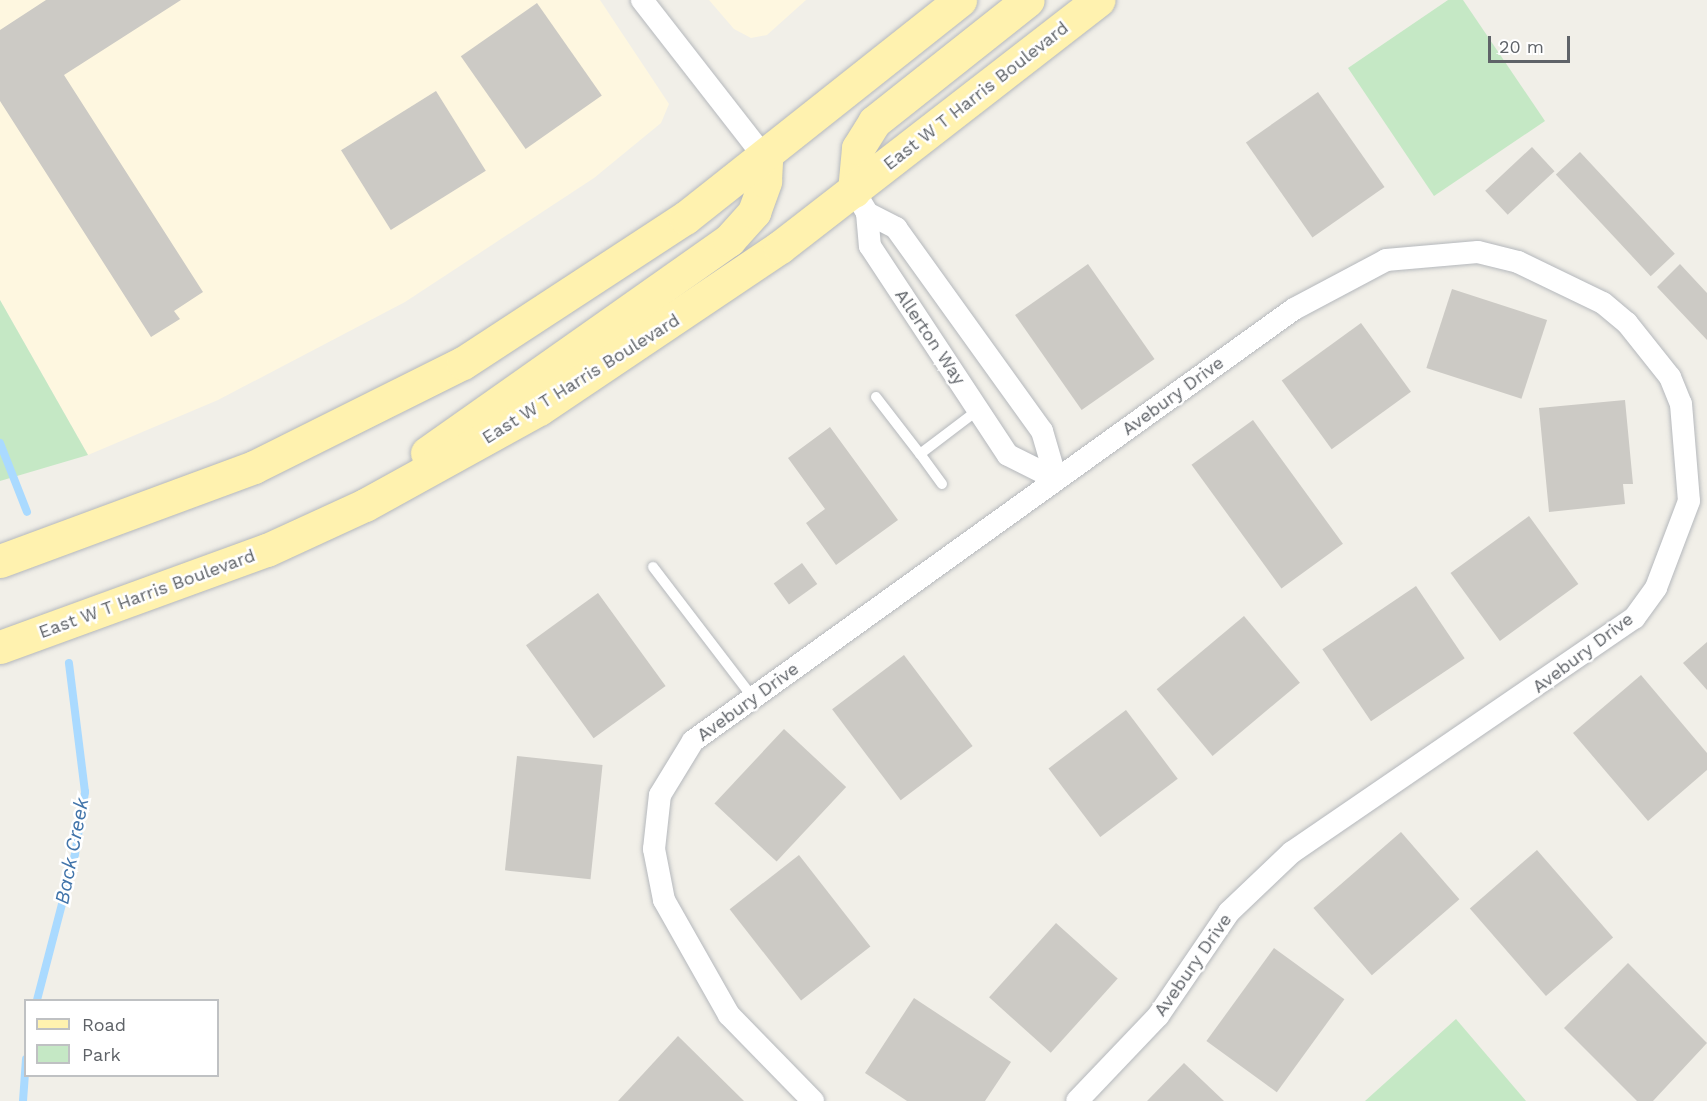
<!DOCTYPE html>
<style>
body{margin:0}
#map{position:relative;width:1707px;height:1101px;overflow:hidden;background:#f1efe8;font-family:"Work Sans",sans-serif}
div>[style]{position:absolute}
.commercial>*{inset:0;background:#fef7e0}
.green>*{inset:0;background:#c5e8c5}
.stream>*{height:8px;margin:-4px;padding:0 4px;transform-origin:4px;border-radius:4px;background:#aadaff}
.building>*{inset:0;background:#cccac5;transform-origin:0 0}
.roads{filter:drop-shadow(0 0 2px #b5b8bc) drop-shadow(0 0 2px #b5b8bc)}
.service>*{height:10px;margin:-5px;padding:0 5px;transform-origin:5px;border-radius:5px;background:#fff}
.minor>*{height:22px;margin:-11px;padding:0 11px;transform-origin:11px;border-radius:11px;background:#fff}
.primary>*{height:33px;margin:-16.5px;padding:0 16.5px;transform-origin:16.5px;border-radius:16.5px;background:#fff2af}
span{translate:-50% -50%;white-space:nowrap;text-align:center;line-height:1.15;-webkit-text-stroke:5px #fff;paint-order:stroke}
.street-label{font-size:18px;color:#5f6368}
.water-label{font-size:20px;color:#4174aa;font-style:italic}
.legend{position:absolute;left:24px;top:999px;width:195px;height:78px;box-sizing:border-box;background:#fff;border:2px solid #bfc1c3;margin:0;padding:8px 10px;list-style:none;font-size:18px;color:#5f6368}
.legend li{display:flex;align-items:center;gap:12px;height:30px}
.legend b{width:30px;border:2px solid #bfc1c3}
.scale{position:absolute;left:1488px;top:36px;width:82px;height:27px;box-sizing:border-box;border:3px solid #5f6368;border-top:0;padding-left:8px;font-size:18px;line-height:21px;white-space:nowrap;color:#5f6368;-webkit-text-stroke:4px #fff;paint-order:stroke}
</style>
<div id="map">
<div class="commercial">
<div style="clip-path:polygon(0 0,600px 0,669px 104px,661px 123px,594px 178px,405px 302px,218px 400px,88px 455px,0 300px)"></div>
<div style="clip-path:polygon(709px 0,806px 0,767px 35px,751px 38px,734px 29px)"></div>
</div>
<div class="green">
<div style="clip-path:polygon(1448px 0,1463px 0,1545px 121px,1434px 196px,1348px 68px)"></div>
<div style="clip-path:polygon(0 300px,88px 455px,0 481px)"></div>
<div style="clip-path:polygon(1456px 1019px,1526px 1101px,1365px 1101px)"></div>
</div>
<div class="stream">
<div style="left:0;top:443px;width:74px;rotate:68.6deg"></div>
<div style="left:37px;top:1000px;width:151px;rotate:-75.4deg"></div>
<div style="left:75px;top:854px;width:63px;rotate:-80.8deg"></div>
<div style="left:85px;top:792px;width:130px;rotate:-97.1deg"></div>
<div style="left:23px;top:1101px;width:42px;rotate:-85.9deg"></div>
</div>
<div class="building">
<div style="clip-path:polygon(46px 0,181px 0,64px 75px,203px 292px,174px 311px,180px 319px,151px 337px,0 101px,0 30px)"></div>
<div style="left:537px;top:3px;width:113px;height:93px;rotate:55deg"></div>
<div style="left:436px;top:91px;width:94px;height:112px;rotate:58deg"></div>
<div style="left:1318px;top:92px;width:116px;height:88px;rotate:55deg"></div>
<div style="left:1532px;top:147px;width:33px;height:64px;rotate:47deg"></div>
<div style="left:1580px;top:152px;width:139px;height:33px;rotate:47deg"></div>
<div style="left:1088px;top:264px;width:116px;height:89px;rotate:55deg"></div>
<div style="clip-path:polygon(1680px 264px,1707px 293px,1707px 340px,1657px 287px)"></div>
<div style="left:1452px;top:289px;width:100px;height:83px;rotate:18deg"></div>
<div style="left:1361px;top:323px;width:85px;height:98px;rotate:54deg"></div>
<div style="clip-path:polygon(1625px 400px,1633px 484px,1623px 484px,1625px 504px,1549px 512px,1539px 408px)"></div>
<div style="left:1253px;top:420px;width:153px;height:76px;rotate:54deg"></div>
<div style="clip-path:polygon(830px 427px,898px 520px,836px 565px,806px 523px,825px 509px,788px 458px)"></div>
<div style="left:1529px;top:516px;width:84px;height:97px;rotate:54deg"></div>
<div style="left:802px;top:563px;width:26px;height:35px;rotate:54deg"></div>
<div style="left:1416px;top:586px;width:87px;height:113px;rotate:56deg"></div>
<div style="left:598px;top:593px;width:115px;height:89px;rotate:54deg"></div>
<div style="left:1244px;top:616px;width:87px;height:114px;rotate:50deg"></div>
<div style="clip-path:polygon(1707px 642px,1707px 690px,1683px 663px)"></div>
<div style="left:904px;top:655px;width:114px;height:90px;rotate:53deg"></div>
<div style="clip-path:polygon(1641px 675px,1707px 753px,1707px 770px,1648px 821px,1573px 733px)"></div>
<div style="left:1126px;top:710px;width:86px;height:97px;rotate:53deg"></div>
<div style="left:784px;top:729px;width:85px;height:102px;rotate:43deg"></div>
<div style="left:517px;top:756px;width:86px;height:115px;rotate:6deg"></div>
<div style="left:1401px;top:832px;width:89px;height:116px;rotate:49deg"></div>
<div style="left:1537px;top:850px;width:116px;height:89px;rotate:49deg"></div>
<div style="left:799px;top:855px;width:116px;height:88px;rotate:52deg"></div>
<div style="left:1056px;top:923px;width:83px;height:100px;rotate:42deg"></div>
<div style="left:1274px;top:948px;width:87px;height:115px;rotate:36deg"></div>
<div style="clip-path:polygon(1628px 963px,1707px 1043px,1653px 1101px,1637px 1101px,1564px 1028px)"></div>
<div style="clip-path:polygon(914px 998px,1011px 1062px,985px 1101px,907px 1101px,865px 1073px)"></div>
<div style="clip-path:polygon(678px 1036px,744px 1101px,618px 1101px)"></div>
<div style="clip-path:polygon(1184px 1063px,1224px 1101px,1147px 1101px)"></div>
</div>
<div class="roads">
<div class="service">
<div style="left:876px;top:397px;width:72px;rotate:52.3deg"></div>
<div style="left:942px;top:484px;width:37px;rotate:-126deg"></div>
<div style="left:920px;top:454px;width:73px;rotate:-37.2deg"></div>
<div style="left:653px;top:567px;width:165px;rotate:52.6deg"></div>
</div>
<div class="minor">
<div style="left:642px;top:0;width:202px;rotate:52.1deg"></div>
<div style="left:854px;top:191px;width:26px;rotate:59deg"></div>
<div style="left:867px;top:213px;width:33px;rotate:85deg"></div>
<div style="left:870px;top:246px;width:250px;rotate:56.6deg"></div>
<div style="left:1008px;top:455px;width:54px;rotate:26.6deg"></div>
<div style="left:867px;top:213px;width:33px;rotate:27deg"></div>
<div style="left:896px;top:228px;width:250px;rotate:54.3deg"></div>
<div style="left:1042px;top:431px;width:50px;rotate:73.7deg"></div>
<div style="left:813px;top:1101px;width:120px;rotate:-134.3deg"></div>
<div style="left:729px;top:1015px;width:132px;rotate:-119.5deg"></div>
<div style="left:664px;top:900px;width:52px;rotate:-101.1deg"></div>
<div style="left:654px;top:849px;width:54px;rotate:-83.7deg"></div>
<div style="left:660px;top:795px;width:63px;rotate:-58.6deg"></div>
<div style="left:693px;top:741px;width:740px;rotate:-35.71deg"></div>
<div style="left:1294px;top:309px;width:104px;rotate:-28deg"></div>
<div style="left:1386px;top:260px;width:92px;rotate:-5deg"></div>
<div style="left:1478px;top:252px;width:41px;rotate:14deg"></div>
<div style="left:1518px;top:262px;width:94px;rotate:25.8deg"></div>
<div style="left:1603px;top:303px;width:31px;rotate:40deg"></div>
<div style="left:1627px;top:323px;width:69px;rotate:51.5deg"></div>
<div style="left:1670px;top:377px;width:29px;rotate:68deg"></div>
<div style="left:1681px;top:404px;width:97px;rotate:85.3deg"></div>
<div style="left:1689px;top:501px;width:93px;rotate:110.8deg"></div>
<div style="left:1656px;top:588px;width:37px;rotate:126deg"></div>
<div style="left:1634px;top:618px;width:414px;rotate:145.6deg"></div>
<div style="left:1292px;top:852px;width:87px;rotate:136.4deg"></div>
<div style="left:1229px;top:912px;width:126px;rotate:124.3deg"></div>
<div style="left:1158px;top:1016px;width:117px;rotate:133.6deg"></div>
</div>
<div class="primary">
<div style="left:854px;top:191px;width:43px;rotate:-84.7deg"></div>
<div style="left:858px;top:148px;width:31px;rotate:-58deg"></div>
<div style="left:874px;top:122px;width:196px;rotate:-38.4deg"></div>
<div style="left:427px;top:453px;width:370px;rotate:-35.2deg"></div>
<div style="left:729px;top:240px;width:38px;rotate:-48deg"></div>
<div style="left:754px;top:212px;width:33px;rotate:-70deg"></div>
<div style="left:765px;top:181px;width:22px;rotate:-87deg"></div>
<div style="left:0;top:561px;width:271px;rotate:-20.3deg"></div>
<div style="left:254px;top:467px;width:233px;rotate:-26.5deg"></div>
<div style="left:463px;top:363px;width:265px;rotate:-33.2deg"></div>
<div style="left:685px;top:218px;width:351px;rotate:-38.4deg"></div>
<div style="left:0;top:647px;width:284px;rotate:-20deg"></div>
<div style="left:267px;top:550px;width:108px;rotate:-24.7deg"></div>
<div style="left:365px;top:505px;width:199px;rotate:-28.9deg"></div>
<div style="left:539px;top:409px;width:290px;rotate:-33.9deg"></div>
<div style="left:780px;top:247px;width:403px;rotate:-37.8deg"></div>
</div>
</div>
<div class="street-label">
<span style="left:976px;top:96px;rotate:-38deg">East W T Harris Boulevard</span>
<span style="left:930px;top:337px;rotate:56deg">Allerton Way</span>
<span style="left:581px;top:379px;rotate:-32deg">East W T Harris Boulevard</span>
<span style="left:1173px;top:396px;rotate:-36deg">Avebury Drive</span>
<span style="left:147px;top:594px;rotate:-20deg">East W T Harris Boulevard</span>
<span style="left:1583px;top:653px;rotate:-37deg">Avebury Drive</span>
<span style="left:748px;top:702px;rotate:-36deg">Avebury Drive</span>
<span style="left:1193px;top:965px;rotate:-55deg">Avebury Drive</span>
</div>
<div class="water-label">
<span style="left:72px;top:851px;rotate:-79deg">Back Creek</span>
</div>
<ul class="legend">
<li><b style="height:8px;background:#fff2af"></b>Road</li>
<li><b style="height:16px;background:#c5e8c5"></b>Park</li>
</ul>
<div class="scale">20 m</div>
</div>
